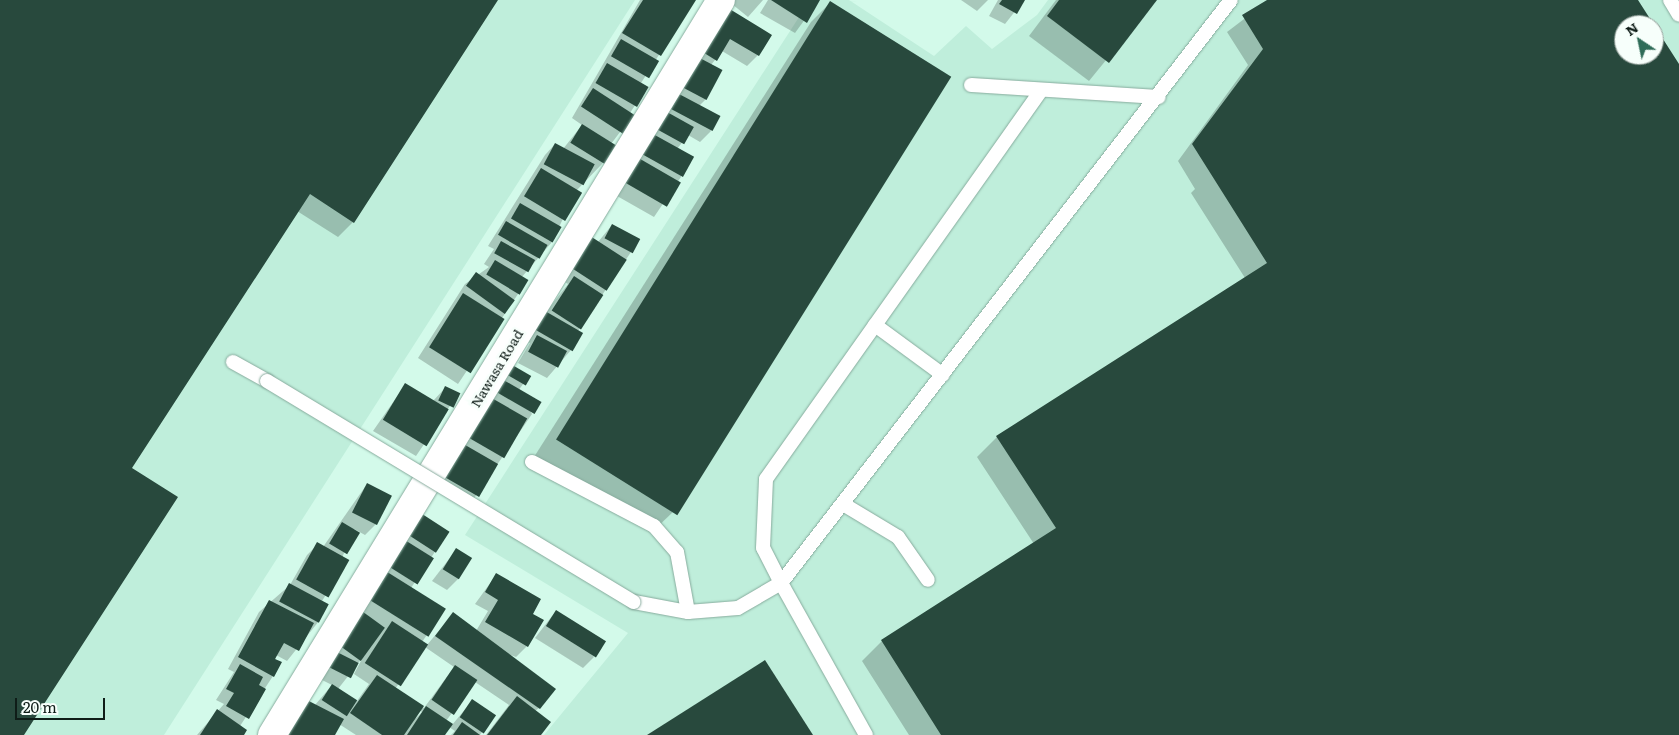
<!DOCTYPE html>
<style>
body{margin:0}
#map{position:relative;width:1679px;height:735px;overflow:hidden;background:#d3faea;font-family:Literata,serif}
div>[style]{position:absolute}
.built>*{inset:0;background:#bfeedb}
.shadow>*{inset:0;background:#0003}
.building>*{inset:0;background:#28493d;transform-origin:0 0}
.roads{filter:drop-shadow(0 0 1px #87ab9d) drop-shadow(0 0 1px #87ab9d)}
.service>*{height:14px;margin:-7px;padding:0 7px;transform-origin:7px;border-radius:7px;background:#fff}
.tertiary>*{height:28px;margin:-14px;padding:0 14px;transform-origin:14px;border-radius:14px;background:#fff}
.bridges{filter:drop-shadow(0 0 1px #87ab9d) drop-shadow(0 0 1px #87ab9d)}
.service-bridge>*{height:14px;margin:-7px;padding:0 7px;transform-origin:7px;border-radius:7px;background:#fff}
span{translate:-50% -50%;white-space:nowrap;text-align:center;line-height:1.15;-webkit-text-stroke:5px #f7fffb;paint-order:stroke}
.street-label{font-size:14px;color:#0f1d18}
.north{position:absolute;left:1614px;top:15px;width:50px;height:50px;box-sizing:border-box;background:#f7fffb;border:1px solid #9aa5a0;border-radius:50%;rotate:326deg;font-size:14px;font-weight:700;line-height:20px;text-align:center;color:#0f1d18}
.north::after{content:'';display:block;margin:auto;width:18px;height:22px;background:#2f6c58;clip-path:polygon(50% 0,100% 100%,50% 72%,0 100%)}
.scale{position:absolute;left:15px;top:698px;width:90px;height:22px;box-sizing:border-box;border:2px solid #0f1d18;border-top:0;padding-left:6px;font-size:15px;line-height:18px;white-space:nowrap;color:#0f1d18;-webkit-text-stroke:4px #f7fffb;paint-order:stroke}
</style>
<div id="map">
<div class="built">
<div style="clip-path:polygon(0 0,635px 0,164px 735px,0 735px)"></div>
<div style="clip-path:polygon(evenodd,810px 0,849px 0,934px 56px,966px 26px,992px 49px,1037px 15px,1048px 0,1679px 0,1679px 735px,544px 735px,628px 633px,465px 535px,810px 0,1624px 25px,1654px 25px,1654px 55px,1624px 55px,1624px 25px)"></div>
</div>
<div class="shadow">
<div style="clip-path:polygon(0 0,497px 0,353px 222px,338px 237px,297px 211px,130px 469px,23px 735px,0 735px)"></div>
<div style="clip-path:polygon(640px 0,694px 0,641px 83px,647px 87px,630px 113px,633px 115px,611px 144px,614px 146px,602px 164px,576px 191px,552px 242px,521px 278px,518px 294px,458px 384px,418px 358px,465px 284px,489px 267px,484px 264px,494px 249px,488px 246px,545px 155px,555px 144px,563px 149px,582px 125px,572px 118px)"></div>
<div style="clip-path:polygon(727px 0,763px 0,748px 17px)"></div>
<div style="clip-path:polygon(768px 0,819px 0,795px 33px,760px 13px)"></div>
<div style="clip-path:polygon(961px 0,988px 0,977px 11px)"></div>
<div style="clip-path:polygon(998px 0,1024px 0,1005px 24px,989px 16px)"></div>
<div style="clip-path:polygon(1056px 0,1155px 0,1089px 81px,1029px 36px)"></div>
<div style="clip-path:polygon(1269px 0,1637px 0,1653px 25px,1624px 25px,1624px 55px,1654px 55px,1654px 26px,1679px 65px,1679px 735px,909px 735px,862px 661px,882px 641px,1034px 544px,977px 457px,997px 437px,1245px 278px,1191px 193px,1195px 189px,1178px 161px,1248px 65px,1227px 32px)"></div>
<div style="clip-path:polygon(830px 3px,673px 512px,653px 531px,534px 457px,811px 22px)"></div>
<div style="clip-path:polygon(717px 21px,758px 55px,747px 66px,722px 51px,711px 65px,706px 99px,699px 106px,711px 131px,700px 142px,688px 135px,677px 149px,681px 177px,654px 217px,610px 192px)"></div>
<div style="clip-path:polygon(612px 225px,631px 252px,578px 331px,571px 350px,547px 378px,518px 363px,530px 343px,524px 340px,568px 284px,554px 275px,598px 242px)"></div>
<div style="clip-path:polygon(496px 374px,529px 376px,518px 391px,532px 414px,468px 507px,432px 486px)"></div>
<div style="clip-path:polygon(405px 385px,433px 401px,445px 388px,458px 394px,416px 456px,373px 431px)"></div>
<div style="clip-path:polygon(367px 484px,376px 524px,365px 535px,354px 529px,342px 558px,347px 561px,322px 601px,328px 604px,319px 621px,287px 661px,276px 655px,273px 676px,240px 726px,242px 735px,197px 735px,224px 704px,216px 700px,234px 672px,228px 669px,259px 612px,290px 585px,307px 555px,318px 544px,323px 547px)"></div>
<div style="clip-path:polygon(evenodd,406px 523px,448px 532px,411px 588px,444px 610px,422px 642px,427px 645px,453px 614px,476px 631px,488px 611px,475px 604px,496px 575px,531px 614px,527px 646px,516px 657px,508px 654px,539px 708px,535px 711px,540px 735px,486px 735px,509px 705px,475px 682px,446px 721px,452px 725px,472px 701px,494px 715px,480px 735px,451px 735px,455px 731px,449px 727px,444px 735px,356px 735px,339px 724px,333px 735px,315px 705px,332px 685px,312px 675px,406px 523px,425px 647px,454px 667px,424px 708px,395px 689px,425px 647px,406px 523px,363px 657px,354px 674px,369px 684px,357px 701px,338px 689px,363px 657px,406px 523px,419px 710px,422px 712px,415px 719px,419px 710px)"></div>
<div style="clip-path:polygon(456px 550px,458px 579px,447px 590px,432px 581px)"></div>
<div style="clip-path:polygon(556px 611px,594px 657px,583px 668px,535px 638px)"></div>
</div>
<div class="building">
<div style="clip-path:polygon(0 0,498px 0,354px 223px,310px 194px,132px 468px,178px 497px,24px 735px,0 735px)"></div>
<div style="clip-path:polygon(643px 0,696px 0,661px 56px,622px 33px)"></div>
<div style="clip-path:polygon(771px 0,820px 0,807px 23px)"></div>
<div style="clip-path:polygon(1002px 0,1025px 0,1017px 14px,999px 4px)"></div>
<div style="clip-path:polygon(1059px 0,1157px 0,1109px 63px,1047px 16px)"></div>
<div style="clip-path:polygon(evenodd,1267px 0,1638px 0,1679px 64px,1679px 735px,941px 735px,881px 640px,1056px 528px,996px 436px,1267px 263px,1192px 144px,1263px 49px,1242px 15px,1267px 0,1624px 25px,1654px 25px,1654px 55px,1624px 55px,1624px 25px)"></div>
<div style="left:830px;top:1px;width:143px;height:517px;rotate:32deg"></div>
<div style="clip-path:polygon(728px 8px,772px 35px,759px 56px,730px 39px,717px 61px,701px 51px)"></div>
<div style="left:621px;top:39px;width:44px;height:20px;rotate:30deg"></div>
<div style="left:696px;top:56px;width:30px;height:34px;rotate:28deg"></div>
<div style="left:607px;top:63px;width:48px;height:23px;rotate:30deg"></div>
<div style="left:593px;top:88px;width:50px;height:22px;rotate:33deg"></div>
<div style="left:679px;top:94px;width:47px;height:17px;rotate:28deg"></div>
<div style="left:658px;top:107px;width:41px;height:20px;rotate:29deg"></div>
<div style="left:582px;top:124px;width:40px;height:22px;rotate:32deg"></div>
<div style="left:653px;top:134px;width:47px;height:23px;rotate:29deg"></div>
<div style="left:555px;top:143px;width:45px;height:24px;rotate:28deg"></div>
<div style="left:635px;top:156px;width:53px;height:28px;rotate:30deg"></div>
<div style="left:541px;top:168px;width:48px;height:33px;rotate:31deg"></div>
<div style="left:520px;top:203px;width:48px;height:18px;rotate:30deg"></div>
<div style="left:506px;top:221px;width:48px;height:16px;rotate:30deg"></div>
<div style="left:612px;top:224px;width:32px;height:16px;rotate:28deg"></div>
<div style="left:584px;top:232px;width:51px;height:37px;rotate:33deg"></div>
<div style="left:501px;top:241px;width:39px;height:14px;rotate:29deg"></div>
<div style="left:495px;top:260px;width:39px;height:17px;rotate:31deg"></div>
<div style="left:476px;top:272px;width:48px;height:17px;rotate:36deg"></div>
<div style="left:574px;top:276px;width:35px;height:41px;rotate:33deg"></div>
<div style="left:463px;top:293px;width:49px;height:64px;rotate:32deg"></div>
<div style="left:545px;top:311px;width:44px;height:21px;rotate:30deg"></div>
<div style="left:537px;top:335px;width:34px;height:19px;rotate:28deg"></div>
<div style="left:507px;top:362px;width:28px;height:11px;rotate:30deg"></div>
<div style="left:500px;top:378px;width:48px;height:14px;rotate:30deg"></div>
<div style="left:405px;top:383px;width:51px;height:43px;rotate:31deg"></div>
<div style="left:445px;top:386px;width:17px;height:16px;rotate:25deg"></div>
<div style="left:490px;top:397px;width:43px;height:46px;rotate:30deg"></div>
<div style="left:460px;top:442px;width:44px;height:38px;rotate:30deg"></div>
<div style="left:367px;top:483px;width:28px;height:33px;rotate:27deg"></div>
<div style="left:416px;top:510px;width:40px;height:25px;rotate:33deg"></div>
<div style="left:342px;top:522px;width:21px;height:25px;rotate:31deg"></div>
<div style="left:400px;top:537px;width:40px;height:31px;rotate:32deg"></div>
<div style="left:317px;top:542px;width:37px;height:43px;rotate:29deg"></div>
<div style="left:456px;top:548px;width:19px;height:25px;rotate:32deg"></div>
<div style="left:384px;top:570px;width:73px;height:33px;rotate:32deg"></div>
<div style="clip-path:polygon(496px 573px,541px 599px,533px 614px,544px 620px,528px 647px,485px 622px,498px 600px,485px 592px)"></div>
<div style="left:289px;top:583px;width:45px;height:21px;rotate:28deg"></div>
<div style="clip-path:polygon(269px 600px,314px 623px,299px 651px,284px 643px,275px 659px,282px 662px,274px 677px,238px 657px)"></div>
<div style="left:359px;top:609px;width:32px;height:41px;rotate:36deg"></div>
<div style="left:556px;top:610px;width:59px;height:19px;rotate:32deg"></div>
<div style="clip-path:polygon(453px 612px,556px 689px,540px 709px,435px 636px)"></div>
<div style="left:392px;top:621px;width:43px;height:50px;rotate:33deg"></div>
<div style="left:331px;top:649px;width:31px;height:17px;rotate:27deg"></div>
<div style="clip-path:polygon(765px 660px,813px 735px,647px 735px)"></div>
<div style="clip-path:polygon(240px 664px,263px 677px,259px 685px,266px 689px,249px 719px,226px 706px,234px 693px,226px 689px)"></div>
<div style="left:455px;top:665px;width:27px;height:42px;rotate:34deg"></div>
<div style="clip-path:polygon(377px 675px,424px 706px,404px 735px,382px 735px,350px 713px)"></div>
<div style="left:332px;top:684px;width:30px;height:19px;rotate:33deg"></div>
<div style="clip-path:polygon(517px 696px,551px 722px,541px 735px,487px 735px)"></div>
<div style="clip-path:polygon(303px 698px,344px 719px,335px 735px,283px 735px)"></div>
<div style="left:472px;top:699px;width:29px;height:22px;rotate:34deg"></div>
<div style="clip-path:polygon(426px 706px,453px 724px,445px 735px,407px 735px)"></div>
<div style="clip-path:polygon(217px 709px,247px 730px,244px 735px,200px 735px)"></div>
<div style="clip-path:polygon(462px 722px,480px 735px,453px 735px)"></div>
</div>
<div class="roads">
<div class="service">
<div style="left:1670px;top:0;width:17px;rotate:59deg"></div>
<div style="left:971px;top:85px;width:188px;rotate:3.7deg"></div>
<div style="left:875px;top:325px;width:84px;rotate:36.3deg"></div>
<div style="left:233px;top:362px;width:39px;rotate:29deg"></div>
<div style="left:532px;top:462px;width:138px;rotate:27.7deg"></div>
<div style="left:654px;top:526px;width:35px;rotate:49deg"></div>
<div style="left:677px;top:552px;width:61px;rotate:79.6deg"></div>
<div style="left:843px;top:504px;width:64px;rotate:31deg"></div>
<div style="left:898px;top:537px;width:52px;rotate:55.1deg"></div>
<div style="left:634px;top:602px;width:55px;rotate:10.5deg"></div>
<div style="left:688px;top:612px;width:50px;rotate:-4.6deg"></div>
<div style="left:738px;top:608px;width:50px;rotate:-30.2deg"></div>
<div style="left:781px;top:583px;width:39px;rotate:-117deg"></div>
<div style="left:763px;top:548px;width:69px;rotate:-87.5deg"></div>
<div style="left:766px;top:479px;width:476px;rotate:-54.7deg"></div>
<div style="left:866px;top:735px;width:174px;rotate:-119.2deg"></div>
<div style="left:781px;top:583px;width:736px;rotate:-52.34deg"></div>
</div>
<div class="tertiary">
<div style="left:272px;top:735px;width:861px;rotate:-58.58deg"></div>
</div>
</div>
<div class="bridges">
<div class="service-bridge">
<div style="left:267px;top:381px;width:428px;rotate:31.1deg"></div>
</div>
</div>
<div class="street-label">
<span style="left:496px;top:368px;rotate:-59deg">Nawasa Road</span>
</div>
<div class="north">N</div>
<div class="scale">20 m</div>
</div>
